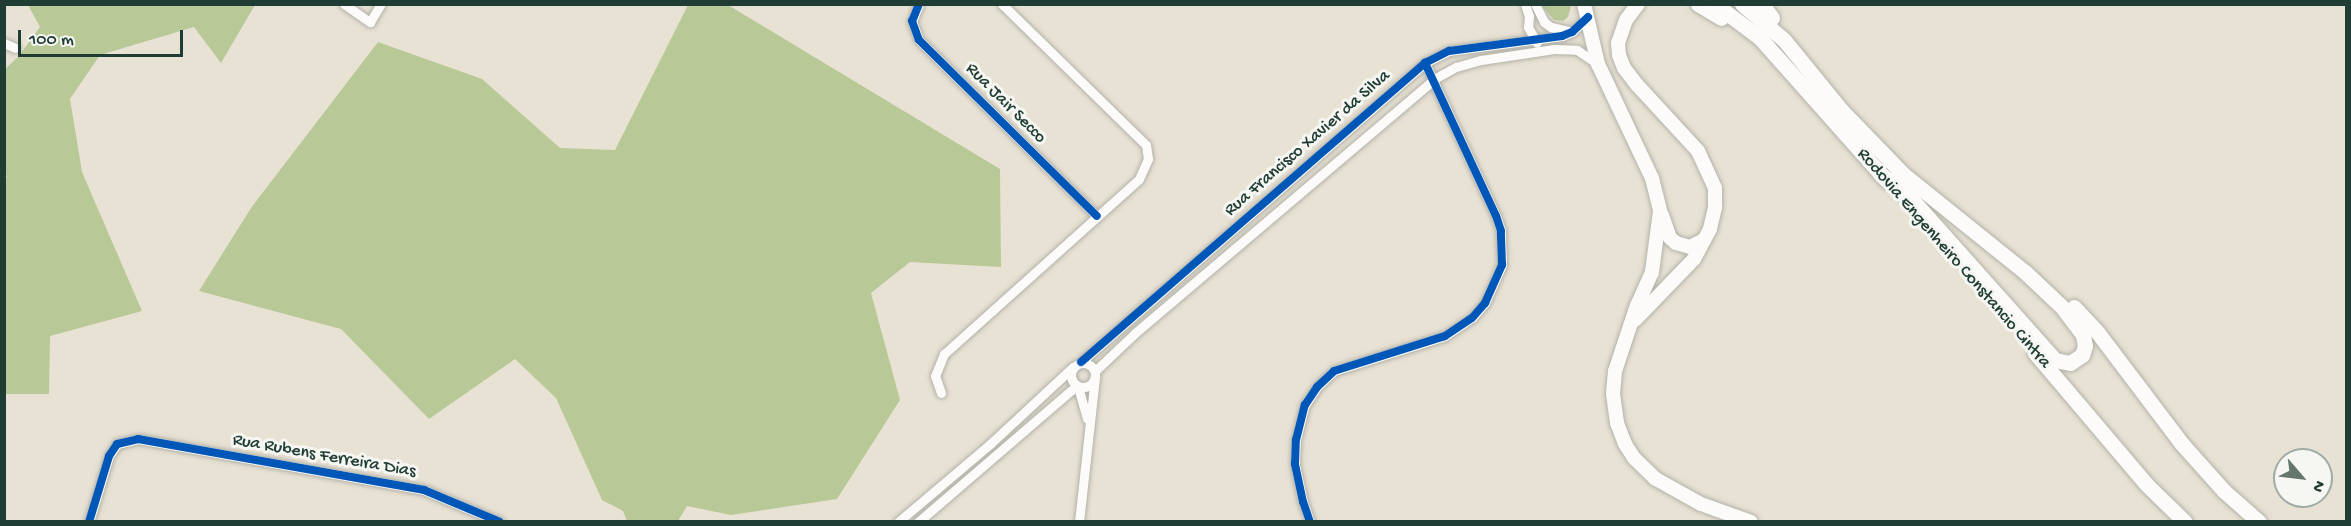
<!DOCTYPE html>
<style>
body{margin:0}
#map{position:relative;width:2351px;height:526px;overflow:hidden;background:#e8e2d4;font-family:"Gochi Hand",sans-serif}
div>[style]{position:absolute}
.forest>*{inset:0;background:#b9c897}
.roads{filter:drop-shadow(0 0 2px #b3b2a9) drop-shadow(0 0 2px #b3b2a9)}
.minor>*{height:9px;margin:-4.5px;padding:0 4.5px;transform-origin:4.5px;border-radius:4.5px;background:#fcfbf9}
.minor>.ring{margin:-4.5px;padding:0;box-sizing:content-box;background:none;border:9px solid #fcfbf9;border-radius:50%}
.secondary>*{height:14px;margin:-7px;padding:0 7px;transform-origin:7px;border-radius:7px;background:#fcfbf9}
.primary>*{height:15px;margin:-7.5px;padding:0 7.5px;transform-origin:7.5px;border-radius:7.5px;background:#fcfbf9}
.cycleway>*{height:8px;margin:-4px;padding:0 4px;transform-origin:4px;border-radius:4px;background:#0057b8}
span{translate:-50% -50%;white-space:nowrap;text-align:center;line-height:1.15;-webkit-text-stroke:6px #f6f6f2;paint-order:stroke}
.street-label{font-size:18px;color:#1f3d34}
.frame{position:absolute;inset:0;border:6px solid #1f3d34;pointer-events:none}
.north{position:absolute;left:2273px;top:448px;width:60px;height:60px;box-sizing:border-box;background:#f6f6f2;border:2px solid #a0aca6;border-radius:50%;rotate:118deg;font-size:16px;font-weight:700;line-height:24px;text-align:center;color:#1f3d34}
.north::after{content:'';display:block;margin:auto;width:21px;height:27px;background:#65776c;clip-path:polygon(50% 0,100% 100%,50% 72%,0 100%)}
.scale{position:absolute;left:18px;top:30px;width:165px;height:27px;box-sizing:border-box;border:3px solid #1f3d34;border-top:0;padding-left:8px;font-size:18px;line-height:21px;white-space:nowrap;color:#1f3d34;-webkit-text-stroke:4px #f6f6f2;paint-order:stroke}
</style>
<div id="map">
<div class="forest">
<div style="clip-path:polygon(28px 5px,255px 5px,221px 63px,194px 27px,100px 55px,70px 99px,82px 172px,142px 311px,50px 336px,49px 394px,5px 394px,4px 178px,7px 177px,4px 169px,5px 69px,18px 57px,40px 27px)"></div>
<div style="clip-path:polygon(688px 5px,728px 5px,1000px 169px,1001px 267px,910px 262px,871px 293px,900px 400px,837px 499px,731px 515px,687px 506px,678px 521px,627px 521px,623px 511px,602px 500px,556px 398px,515px 359px,429px 419px,341px 329px,199px 291px,251px 208px,378px 42px,482px 79px,560px 148px,615px 150px)"></div>
<div style="clip-path:polygon(1541px 5px,1570px 5px,1571px 6px,1568px 17px,1563px 21px,1554px 20px)"></div>
</div>
<div class="roads">
<div class="minor">
<div style="left:344px;top:4px;width:32px;rotate:35deg"></div>
<div style="left:370px;top:22px;width:21px;rotate:-59deg"></div>
<div style="left:919px;top:4px;width:18px;rotate:112deg"></div>
<div style="left:912px;top:21px;width:20px;rotate:70deg"></div>
<div style="left:919px;top:40px;width:250px;rotate:44.7deg"></div>
<div style="left:1525px;top:4px;width:13px;rotate:72deg"></div>
<div style="left:1529px;top:16px;width:11px;rotate:95deg"></div>
<div style="left:1528px;top:27px;width:18px;rotate:61deg"></div>
<div style="left:1535px;top:4px;width:20px;rotate:63deg"></div>
<div style="left:1544px;top:22px;width:9px;rotate:36deg"></div>
<div style="left:1551px;top:27px;width:22px;rotate:13deg"></div>
<div style="left:4px;top:43px;width:12px;rotate:24deg"></div>
<div style="left:1081px;top:362px;width:456px;rotate:-41deg"></div>
<div style="left:1425px;top:63px;width:27px;rotate:-27deg"></div>
<div style="left:1449px;top:51px;width:114px;rotate:-7.6deg"></div>
<div style="left:1562px;top:36px;width:11px;rotate:-22deg"></div>
<div style="left:1572px;top:32px;width:22px;rotate:-43deg"></div>
<div class="ring" style="left:1071px;top:363px;width:15px;height:15px"></div>
<div style="left:1095px;top:371px;width:55px;rotate:-43.5deg"></div>
<div style="left:1135px;top:333px;width:392px;rotate:-40.3deg"></div>
<div style="left:1434px;top:79px;width:25px;rotate:-29deg"></div>
<div style="left:1456px;top:67px;width:26px;rotate:-16deg"></div>
<div style="left:1481px;top:60px;width:74px;rotate:-8.6deg"></div>
<div style="left:1554px;top:49px;width:23px;rotate:2deg"></div>
<div style="left:1577px;top:50px;width:25px;rotate:34deg"></div>
<div style="left:1078px;top:387px;width:33px;rotate:74deg"></div>
<div style="left:941px;top:393px;width:18px;rotate:-109deg"></div>
<div style="left:935px;top:376px;width:24px;rotate:-68deg"></div>
<div style="left:944px;top:354px;width:262px;rotate:-41.9deg"></div>
<div style="left:1139px;top:179px;width:22px;rotate:-66deg"></div>
<div style="left:1148px;top:159px;width:14px;rotate:-98deg"></div>
<div style="left:1146px;top:145px;width:202px;rotate:-135.6deg"></div>
<div style="left:89px;top:522px;width:69px;rotate:-73.1deg"></div>
<div style="left:109px;top:456px;width:14px;rotate:-56deg"></div>
<div style="left:117px;top:444px;width:22px;rotate:-13deg"></div>
<div style="left:138px;top:439px;width:291px;rotate:10.1deg"></div>
<div style="left:424px;top:490px;width:82px;rotate:22.8deg"></div>
<div style="left:898px;top:522px;width:121px;rotate:-40.3deg"></div>
<div style="left:990px;top:444px;width:113px;rotate:-42.9deg"></div>
<div style="left:918px;top:522px;width:208px;rotate:-40.7deg"></div>
<div style="left:1079px;top:522px;width:147px;rotate:-83.7deg"></div>
<div style="left:1310px;top:522px;width:21px;rotate:-109deg"></div>
<div style="left:1303px;top:502px;width:39px;rotate:-102deg"></div>
<div style="left:1295px;top:464px;width:24px;rotate:-88deg"></div>
<div style="left:1296px;top:440px;width:36px;rotate:-76deg"></div>
<div style="left:1305px;top:405px;width:22px;rotate:-56deg"></div>
<div style="left:1317px;top:387px;width:23px;rotate:-43deg"></div>
<div style="left:1334px;top:371px;width:116px;rotate:-17.5deg"></div>
<div style="left:1445px;top:336px;width:32px;rotate:-34deg"></div>
<div style="left:1472px;top:318px;width:20px;rotate:-49deg"></div>
<div style="left:1485px;top:303px;width:42px;rotate:-65.9deg"></div>
<div style="left:1502px;top:265px;width:34px;rotate:-92deg"></div>
<div style="left:1501px;top:231px;width:16px;rotate:-108deg"></div>
<div style="left:1496px;top:216px;width:169px;rotate:-114.9deg"></div>
</div>
<div class="secondary">
<div style="left:1584px;top:4px;width:62px;rotate:76.9deg"></div>
<div style="left:1598px;top:64px;width:126px;rotate:64.7deg"></div>
<div style="left:1652px;top:178px;width:34px;rotate:76deg"></div>
<div style="left:1660px;top:211px;width:62px;rotate:97.5deg"></div>
<div style="left:1652px;top:272px;width:36px;rotate:114deg"></div>
<div style="left:1637px;top:305px;width:70px;rotate:108.4deg"></div>
<div style="left:1615px;top:371px;width:23px;rotate:95deg"></div>
<div style="left:1613px;top:394px;width:29px;rotate:82deg"></div>
<div style="left:1617px;top:423px;width:22px;rotate:69deg"></div>
<div style="left:1625px;top:444px;width:17px;rotate:57deg"></div>
<div style="left:1634px;top:458px;width:30px;rotate:44deg"></div>
<div style="left:1656px;top:479px;width:51px;rotate:29.1deg"></div>
<div style="left:1701px;top:504px;width:53px;rotate:19.8deg"></div>
<div style="left:1662px;top:215px;width:24px;rotate:71deg"></div>
<div style="left:1670px;top:238px;width:8px;rotate:40deg"></div>
<div style="left:1676px;top:243px;width:15px;rotate:16deg"></div>
<div style="left:1690px;top:247px;width:16px;rotate:-27deg"></div>
<div style="left:1635px;top:320px;width:85px;rotate:-46deg"></div>
<div style="left:1694px;top:259px;width:34px;rotate:-62deg"></div>
<div style="left:1710px;top:229px;width:23px;rotate:-77deg"></div>
<div style="left:1715px;top:207px;width:19px;rotate:-90deg"></div>
<div style="left:1715px;top:188px;width:41px;rotate:-114.7deg"></div>
<div style="left:1698px;top:151px;width:90px;rotate:-132.7deg"></div>
<div style="left:1637px;top:85px;width:21px;rotate:-127deg"></div>
<div style="left:1624px;top:68px;width:14px;rotate:-111deg"></div>
<div style="left:1619px;top:55px;width:12px;rotate:-95deg"></div>
<div style="left:1618px;top:43px;width:24px;rotate:-71deg"></div>
<div style="left:1626px;top:20px;width:20px;rotate:-53deg"></div>
</div>
<div class="primary">
<div style="left:1698px;top:4px;width:27px;rotate:31deg"></div>
<div style="left:1715px;top:4px;width:56px;rotate:37.1deg"></div>
<div style="left:1760px;top:38px;width:190px;rotate:48.4deg"></div>
<div style="left:1742px;top:4px;width:55px;rotate:40.6deg"></div>
<div style="left:1784px;top:40px;width:92px;rotate:50.8deg"></div>
<div style="left:1842px;top:111px;width:88px;rotate:45.9deg"></div>
<div style="left:1903px;top:174px;width:156px;rotate:38.8deg"></div>
<div style="left:2025px;top:272px;width:51px;rotate:43.4deg"></div>
<div style="left:2062px;top:307px;width:35px;rotate:53deg"></div>
<div style="left:2083px;top:335px;width:11px;rotate:80deg"></div>
<div style="left:2085px;top:346px;width:9px;rotate:108deg"></div>
<div style="left:2082px;top:355px;width:14px;rotate:146deg"></div>
<div style="left:2070px;top:363px;width:15px;rotate:-169deg"></div>
<div style="left:2055px;top:360px;width:222px;rotate:-131.7deg"></div>
<div style="left:1907px;top:194px;width:34px;rotate:-143deg"></div>
<div style="left:1762px;top:4px;width:17px;rotate:54deg"></div>
<div style="left:2074px;top:307px;width:35px;rotate:47deg"></div>
<div style="left:2098px;top:333px;width:139px;rotate:52.9deg"></div>
<div style="left:2182px;top:444px;width:63px;rotate:48.2deg"></div>
<div style="left:2224px;top:491px;width:47px;rotate:41.5deg"></div>
<div style="left:2035px;top:353px;width:172px;rotate:49.7deg"></div>
<div style="left:2146px;top:484px;width:54px;rotate:44.3deg"></div>
</div>
</div>
<div class="cycleway">
<div style="left:919px;top:4px;width:18px;rotate:112deg"></div>
<div style="left:912px;top:21px;width:20px;rotate:70deg"></div>
<div style="left:919px;top:40px;width:250px;rotate:44.7deg"></div>
<div style="left:1081px;top:362px;width:456px;rotate:-41deg"></div>
<div style="left:1425px;top:63px;width:27px;rotate:-27deg"></div>
<div style="left:1449px;top:51px;width:114px;rotate:-7.6deg"></div>
<div style="left:1562px;top:36px;width:11px;rotate:-22deg"></div>
<div style="left:1572px;top:32px;width:22px;rotate:-43deg"></div>
<div style="left:89px;top:522px;width:69px;rotate:-73.1deg"></div>
<div style="left:109px;top:456px;width:14px;rotate:-56deg"></div>
<div style="left:117px;top:444px;width:22px;rotate:-13deg"></div>
<div style="left:138px;top:439px;width:291px;rotate:10.1deg"></div>
<div style="left:424px;top:490px;width:82px;rotate:22.8deg"></div>
<div style="left:1310px;top:522px;width:21px;rotate:-109deg"></div>
<div style="left:1303px;top:502px;width:39px;rotate:-102deg"></div>
<div style="left:1295px;top:464px;width:24px;rotate:-88deg"></div>
<div style="left:1296px;top:440px;width:36px;rotate:-76deg"></div>
<div style="left:1305px;top:405px;width:22px;rotate:-56deg"></div>
<div style="left:1317px;top:387px;width:23px;rotate:-43deg"></div>
<div style="left:1334px;top:371px;width:116px;rotate:-17.5deg"></div>
<div style="left:1445px;top:336px;width:32px;rotate:-34deg"></div>
<div style="left:1472px;top:318px;width:20px;rotate:-49deg"></div>
<div style="left:1485px;top:303px;width:42px;rotate:-65.9deg"></div>
<div style="left:1502px;top:265px;width:34px;rotate:-92deg"></div>
<div style="left:1501px;top:231px;width:16px;rotate:-108deg"></div>
<div style="left:1496px;top:216px;width:169px;rotate:-114.9deg"></div>
</div>
<div class="street-label">
<span style="left:1005px;top:104px;rotate:45deg">Rua Jair Secco</span>
<span style="left:1308px;top:144px;rotate:-41deg">Rua Francisco Xavier da Silva</span>
<span style="left:1953px;top:259px;rotate:49deg">Rodovia Engenheiro Constancio Cintra</span>
<span style="left:324px;top:457px;rotate:10deg">Rua Rubens Ferreira Dias</span>
</div>
<div class="frame"></div>
<div class="north">N</div>
<div class="scale">100 m</div>
</div>
